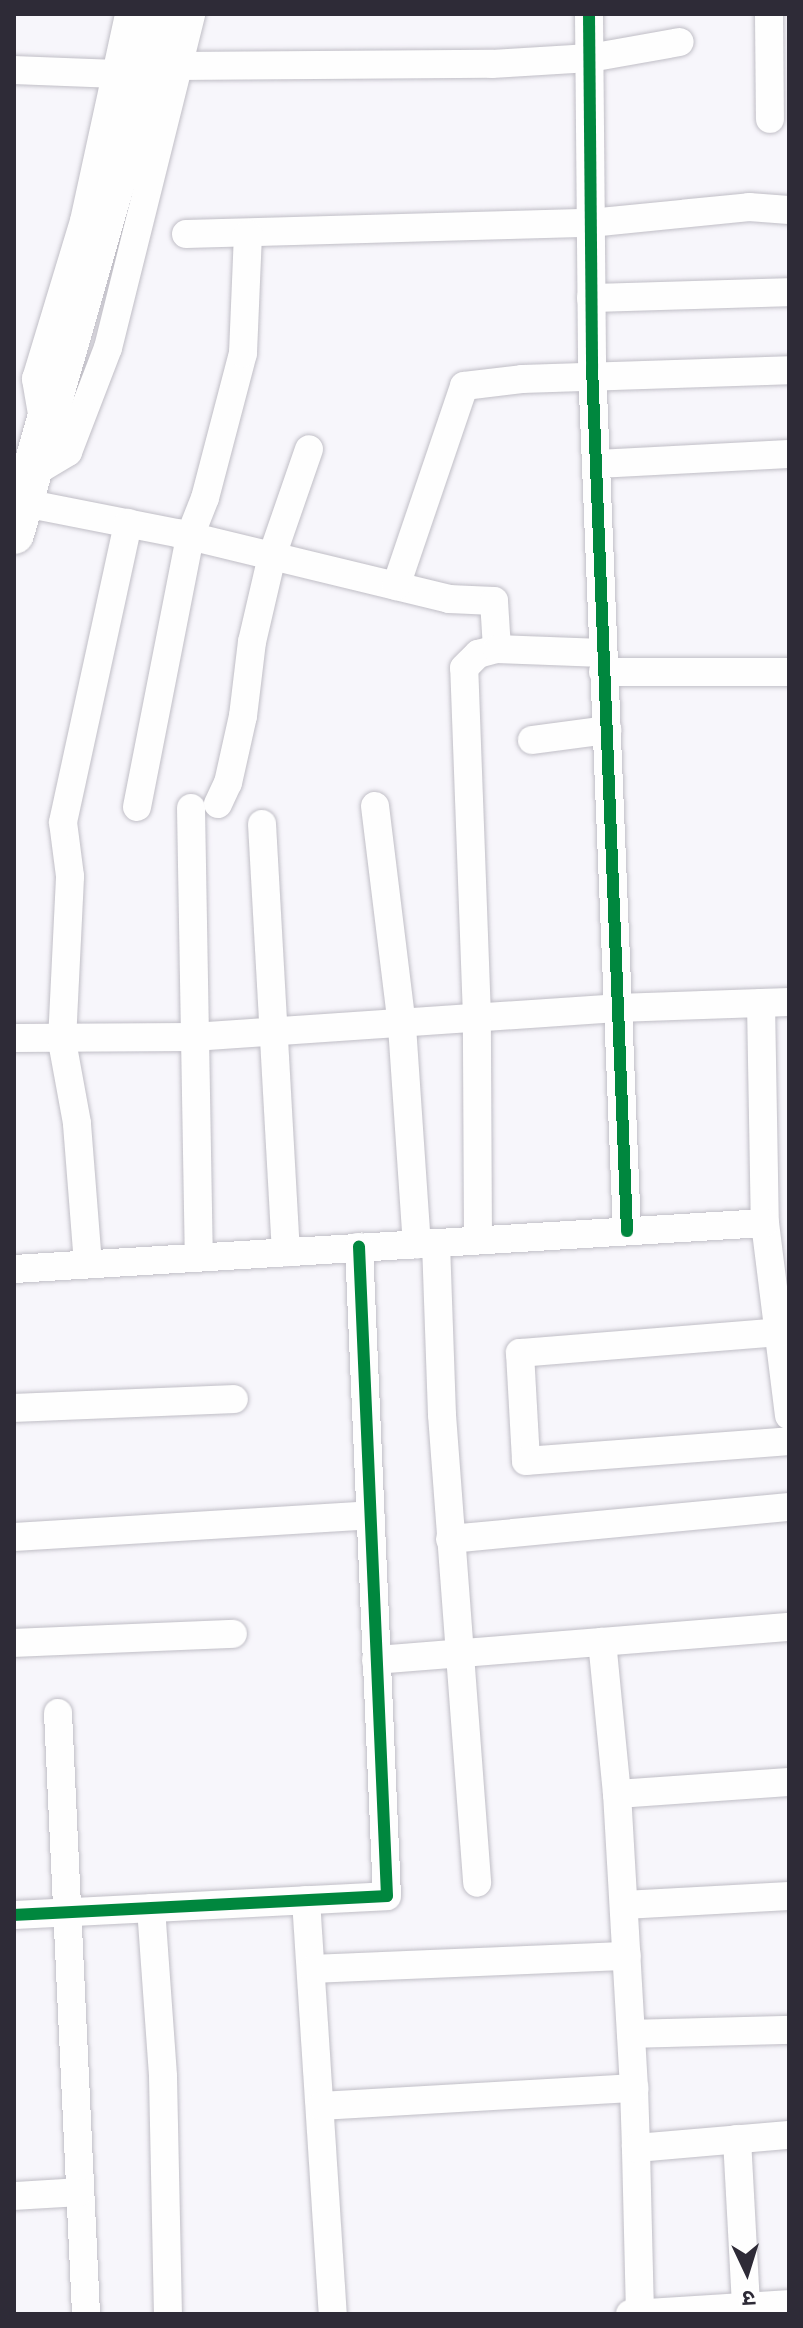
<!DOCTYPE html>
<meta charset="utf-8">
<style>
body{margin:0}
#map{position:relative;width:803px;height:2328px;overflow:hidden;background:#f7f6fb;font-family:Overpass,"Noto Sans Devanagari",sans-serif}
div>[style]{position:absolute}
.roads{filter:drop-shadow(0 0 2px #c0bec6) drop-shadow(0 0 2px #c0bec6)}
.street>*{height:28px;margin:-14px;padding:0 14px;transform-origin:14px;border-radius:14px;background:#fefefe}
.secondary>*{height:40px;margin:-20px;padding:0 20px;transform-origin:20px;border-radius:20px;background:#fefefe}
.cycleway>*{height:12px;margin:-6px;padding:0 6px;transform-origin:6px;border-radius:6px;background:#00873e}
span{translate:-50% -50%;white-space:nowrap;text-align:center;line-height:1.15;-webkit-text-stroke:6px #fff;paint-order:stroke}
.frame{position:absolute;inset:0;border:16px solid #2e2b37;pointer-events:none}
.north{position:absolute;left:707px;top:2232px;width:80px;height:80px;-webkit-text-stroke:6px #fff;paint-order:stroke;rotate:176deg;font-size:22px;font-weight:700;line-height:32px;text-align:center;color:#2e2b37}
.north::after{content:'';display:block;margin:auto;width:28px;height:36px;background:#2e2b37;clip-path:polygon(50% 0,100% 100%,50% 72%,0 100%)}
</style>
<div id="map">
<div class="roads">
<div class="street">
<div style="left:589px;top:14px;width:353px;rotate:89.5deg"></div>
<div style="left:592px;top:367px;width:865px;rotate:87.68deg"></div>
<div style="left:769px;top:14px;width:105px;rotate:89.5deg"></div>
<div style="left:176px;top:66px;width:316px;rotate:-0.4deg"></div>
<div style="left:492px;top:64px;width:98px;rotate:-3.5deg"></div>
<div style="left:590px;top:58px;width:91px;rotate:-10.1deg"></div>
<div style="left:14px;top:70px;width:102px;rotate:2.2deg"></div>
<div style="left:186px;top:234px;width:404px;rotate:-1.6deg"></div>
<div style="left:590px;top:223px;width:160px;rotate:-5.7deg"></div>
<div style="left:749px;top:207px;width:40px;rotate:4.3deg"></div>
<div style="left:591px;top:298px;width:198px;rotate:-1.7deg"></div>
<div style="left:43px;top:420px;width:42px;rotate:-99.7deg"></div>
<div style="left:36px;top:379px;width:165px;rotate:-73.1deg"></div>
<div style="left:84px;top:221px;width:212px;rotate:-77.7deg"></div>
<div style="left:597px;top:464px;width:192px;rotate:-3deg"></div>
<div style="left:33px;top:473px;width:41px;rotate:-31deg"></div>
<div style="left:68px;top:452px;width:111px;rotate:-69deg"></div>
<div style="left:108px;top:348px;width:344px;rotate:-76deg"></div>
<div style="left:14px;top:501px;width:166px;rotate:11.1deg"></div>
<div style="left:177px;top:533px;width:280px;rotate:13.6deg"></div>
<div style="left:449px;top:599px;width:45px;rotate:2.5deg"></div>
<div style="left:494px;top:601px;width:48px;rotate:86.4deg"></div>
<div style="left:396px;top:586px;width:211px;rotate:-71.2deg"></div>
<div style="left:464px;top:386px;width:58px;rotate:-6.9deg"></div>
<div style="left:522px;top:379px;width:267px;rotate:-1.9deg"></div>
<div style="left:603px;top:672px;width:186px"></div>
<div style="left:532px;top:740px;width:76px;rotate:-7.6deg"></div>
<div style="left:218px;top:804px;width:23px;rotate:-65deg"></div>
<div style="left:228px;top:783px;width:69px;rotate:-77.4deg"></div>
<div style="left:243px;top:716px;width:75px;rotate:-83.1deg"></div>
<div style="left:252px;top:642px;width:88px;rotate:-76.9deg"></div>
<div style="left:272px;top:556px;width:113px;rotate:-70.9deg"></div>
<div style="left:375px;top:806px;width:222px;rotate:83deg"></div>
<div style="left:402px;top:1026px;width:219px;rotate:86.1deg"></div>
<div style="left:137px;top:807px;width:276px;rotate:-78.9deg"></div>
<div style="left:190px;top:536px;width:41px;rotate:-68.5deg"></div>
<div style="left:205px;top:498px;width:150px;rotate:-75.3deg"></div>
<div style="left:243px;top:353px;width:119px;rotate:-87.6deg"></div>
<div style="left:191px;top:808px;width:449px;rotate:89deg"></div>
<div style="left:262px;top:824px;width:429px;rotate:86.8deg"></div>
<div style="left:761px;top:1003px;width:220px;rotate:89deg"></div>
<div style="left:765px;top:1223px;width:194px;rotate:82.9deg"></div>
<div style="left:14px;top:1038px;width:179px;rotate:-0.3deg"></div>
<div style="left:193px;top:1037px;width:425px;rotate:-3.9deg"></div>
<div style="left:617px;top:1008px;width:172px;rotate:-2deg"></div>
<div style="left:478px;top:1240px;width:223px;rotate:-90.3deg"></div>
<div style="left:477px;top:1017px;width:349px;rotate:-92.1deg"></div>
<div style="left:464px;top:668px;width:20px;rotate:-45deg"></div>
<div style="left:478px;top:654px;width:20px;rotate:-15deg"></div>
<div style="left:497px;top:649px;width:105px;rotate:2.2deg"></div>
<div style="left:436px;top:1243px;width:172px;rotate:88deg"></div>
<div style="left:442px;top:1415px;width:469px;rotate:85.7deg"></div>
<div style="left:88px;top:1264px;width:141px;rotate:-94.5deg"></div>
<div style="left:77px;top:1123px;width:83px;rotate:-100.4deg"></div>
<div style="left:62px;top:1041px;width:165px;rotate:-87.2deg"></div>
<div style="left:70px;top:876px;width:54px;rotate:-97.4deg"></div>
<div style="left:63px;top:822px;width:306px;rotate:-77.7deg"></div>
<div style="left:14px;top:1269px;width:752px;rotate:-3.51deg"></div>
<div style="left:781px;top:1332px;width:262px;rotate:175.4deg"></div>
<div style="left:520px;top:1353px;width:108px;rotate:86.8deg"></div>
<div style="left:526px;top:1461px;width:264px;rotate:-4.3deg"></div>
<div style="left:14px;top:1408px;width:220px;rotate:-2.3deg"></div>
<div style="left:14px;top:1537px;width:357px;rotate:-3.5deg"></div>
<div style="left:450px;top:1539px;width:341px;rotate:-5.4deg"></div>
<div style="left:14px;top:1643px;width:219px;rotate:-2.4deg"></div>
<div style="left:376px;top:1660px;width:414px;rotate:-4.6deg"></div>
<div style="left:58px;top:1713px;width:602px;rotate:87.33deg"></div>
<div style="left:617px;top:1794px;width:172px;rotate:-4deg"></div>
<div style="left:306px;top:1900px;width:415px;rotate:86.3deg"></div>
<div style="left:624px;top:1905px;width:165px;rotate:-3.1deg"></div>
<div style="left:151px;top:1908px;width:169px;rotate:85.9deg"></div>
<div style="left:163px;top:2077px;width:237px;rotate:88.8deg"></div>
<div style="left:14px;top:1915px;width:373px;rotate:-2.9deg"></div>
<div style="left:387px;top:1896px;width:650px;rotate:-92.47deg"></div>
<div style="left:313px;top:1969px;width:314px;rotate:-2.4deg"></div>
<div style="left:631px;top:2034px;width:158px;rotate:-1.5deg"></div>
<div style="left:634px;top:2088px;width:60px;rotate:88.1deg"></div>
<div style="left:321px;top:2106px;width:314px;rotate:-3.3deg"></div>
<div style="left:634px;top:2088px;width:294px;rotate:-93.3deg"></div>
<div style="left:617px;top:1794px;width:153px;rotate:-95.6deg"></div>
<div style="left:737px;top:2139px;width:168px;rotate:86.9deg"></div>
<div style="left:14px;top:2196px;width:65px;rotate:-3.5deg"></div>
<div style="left:630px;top:2314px;width:159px;rotate:-3.6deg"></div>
<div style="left:640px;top:2314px;width:166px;rotate:-91.4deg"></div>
<div style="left:636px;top:2148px;width:154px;rotate:-4.9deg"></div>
</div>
<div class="secondary">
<div style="left:14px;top:534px;width:541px;rotate:-74.01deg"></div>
</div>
</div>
<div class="cycleway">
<div style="left:589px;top:14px;width:353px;rotate:89.5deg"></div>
<div style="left:592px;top:367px;width:865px;rotate:87.68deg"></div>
<div style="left:14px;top:1915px;width:373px;rotate:-2.9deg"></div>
<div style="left:387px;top:1896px;width:650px;rotate:-92.47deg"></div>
</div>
<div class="frame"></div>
<div class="north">उ</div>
</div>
